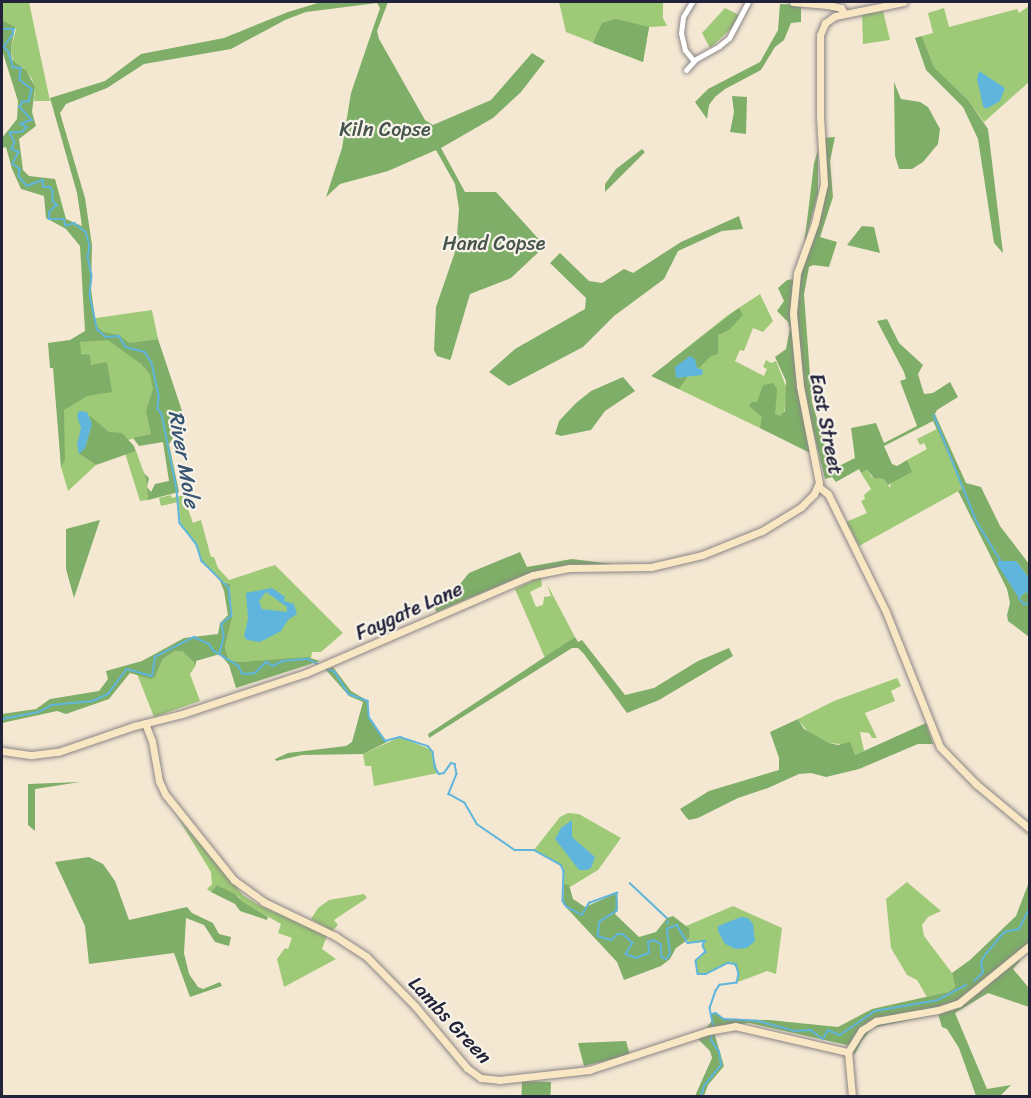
<!DOCTYPE html>
<style>
body{margin:0}
#map{position:relative;width:1031px;height:1098px;overflow:hidden;background:#f4e8d3;font-family:Sriracha,sans-serif}
div>[style]{position:absolute}
.green>*{inset:0;background:#9eca77}
.forest>*{inset:0;background:#7eae68;transform-origin:0 0}
.water>*{inset:0;background:#60b5dc}
.stream>*{height:1.5px;margin:-0.75px;padding:0 0.75px;transform-origin:0.75px;border-radius:0.75px;background:#60b5dc}
.roads{filter:drop-shadow(0 0 2px #8b8587) drop-shadow(0 0 2px #8b8587)}
.street>*{height:5px;margin:-2.5px;padding:0 2.5px;transform-origin:2.5px;border-radius:2.5px;background:#fff}
.secondary>*{height:7px;margin:-3.5px;padding:0 3.5px;transform-origin:3.5px;border-radius:3.5px;background:#f9e7c3}
span{translate:-50% -50%;white-space:nowrap;text-align:center;line-height:1.15;-webkit-text-stroke:4.5px #f7f3e8;paint-order:stroke}
.park-label{font-size:20px;color:#47544d}
.street-label{font-size:20px;color:#22223b}
.water-label{font-size:21px;color:#385573;font-style:italic}
.frame{position:absolute;inset:0;border:3px solid #22223b;pointer-events:none}
</style>
<div id="map">
<div class="green">
<div style="clip-path:polygon(5px 2px,29px 2px,50px 101px,34px 101px,35px 90px,32px 79px,24px 68px,13px 62px,11px 48px,16px 29px,2px 20px,2px 4px)"></div>
<div style="clip-path:polygon(559px 2px,663px 2px,663px 18px,667px 26px,649px 27px,643px 62px,566px 32px)"></div>
<div style="clip-path:polygon(1029px 6px,1029px 82px,984px 122px,968px 100px,934px 67px,922px 36px,933px 33px,928px 13px,944px 8px,949px 27px,1017px 9px,1019px 13px)"></div>
<div style="clip-path:polygon(725px 8px,739px 15px,735px 25px,710px 48px,702px 33px)"></div>
<div style="clip-path:polygon(883px 11px,890px 40px,863px 44px,862px 14px)"></div>
<div style="clip-path:polygon(760px 294px,773px 321px,763px 332px,753px 328px,744px 351px,740px 350px,735px 361px,764px 376px,767px 369px,763px 367px,766px 360px,771px 363px,776px 361px,787px 389px,781px 438px,668px 384px,670px 361px,728px 315px)"></div>
<div style="clip-path:polygon(152px 310px,158px 339px,118px 345px,151px 372px,155px 390px,151px 434px,78px 453px,96px 465px,68px 491px,61px 467px,59px 412px,79px 342px,92px 340px,89px 319px)"></div>
<div style="clip-path:polygon(937px 429px,964px 488px,859px 546px,846px 522px,867px 513px,861px 501px,865px 499px,864px 495px,871px 489px,861px 473px,867px 470px,872px 477px,884px 479px,890px 488px,891px 482px,911px 472px,907px 460px,927px 449px,924px 443px,920px 445px,917px 439px)"></div>
<div style="clip-path:polygon(136px 451px,146px 479px,148px 500px,140px 501px,125px 453px)"></div>
<div style="clip-path:polygon(171px 495px,172px 498px,183px 495px,193px 523px,201px 520px,211px 557px,214px 557px,218px 568px,229px 580px,275px 565px,343px 633px,321px 652px,312px 652px,311px 658px,239px 662px,229px 660px,225px 647px,232px 615px,230px 584px,219px 580px,202px 561px,193px 540px,181px 527px,178px 502px,161px 506px,159px 498px)"></div>
<div style="clip-path:polygon(541px 577px,542px 586px,530px 592px,536px 607px,543px 605px,544px 597px,551px 596px,547px 584px,575px 637px,545px 658px,515px 589px)"></div>
<div style="clip-path:polygon(175px 651px,182px 651px,196px 665px,190px 674px,200px 701px,154px 717px,137px 674px,156px 675px,163px 659px)"></div>
<div style="clip-path:polygon(897px 678px,901px 686px,891px 691px,895px 701px,865px 713px,877px 738px,872px 738px,869px 733px,860px 732px,864px 751px,855px 755px,840px 744px,829px 743px,808px 732px,798px 719px,834px 701px)"></div>
<div style="clip-path:polygon(400px 737px,432px 750px,438px 773px,374px 786px,371px 766px,365px 766px,363px 754px)"></div>
<div style="clip-path:polygon(568px 813px,579px 814px,621px 838px,598px 870px,570px 887px,564px 884px,564px 871px,561px 865px,534px 850px,560px 817px)"></div>
<div style="clip-path:polygon(178px 818px,243px 895px,255px 903px,327px 936px,322px 949px,336px 959px,284px 987px,277px 959px,285px 948px,288px 949px,292px 938px,278px 933px,281px 924px,242px 902px,239px 897px,217px 885px,211px 892px,207px 889px,212px 884px,211px 872px)"></div>
<div style="clip-path:polygon(907px 882px,941px 911px,928px 917px,922px 925px,924px 936px,952px 973px,955px 987px,948px 992px,927px 997px,917px 980px,907px 975px,891px 948px,886px 899px)"></div>
<div style="clip-path:polygon(364px 894px,367px 898px,334px 920px,338px 925px,332px 931px,311px 919px,318px 908px,329px 900px)"></div>
<div style="clip-path:polygon(733px 906px,782px 928px,776px 974px,767px 971px,738px 982px,738px 969px,731px 962px,704px 975px,696px 972px,696px 961px,706px 952px,703px 946px,705px 942px,688px 943px,690px 929px,686px 926px)"></div>
</div>
<div class="forest">
<div style="clip-path:polygon(321px 2px,388px 2px,377px 31px,379px 39px,425px 120px,433px 125px,491px 100px,532px 53px,545px 61px,521px 92px,493px 118px,441px 148px,465px 192px,496px 192px,545px 246px,511px 278px,470px 294px,451px 358px,450px 360px,437px 356px,434px 350px,436px 307px,456px 249px,459px 209px,455px 184px,436px 150px,388px 171px,340px 184px,326px 197px,342px 148px,351px 93px,380px 8px,377px 3px,306px 12px,285px 20px,231px 49px,144px 64px,107px 88px,66px 104px,60px 113px,85px 198px,92px 245px,91px 289px,96px 325px,103px 332px,119px 335px,129px 343px,158px 339px,185px 420px,169px 444px,179px 492px,148px 500px,146px 479px,136px 451px,96px 465px,78px 453px,85px 448px,87px 442px,92px 424px,89px 415px,109px 432px,122px 433px,134px 446px,144px 473px,149px 478px,147px 487px,151px 492px,155px 484px,169px 481px,163px 442px,139px 446px,133px 438px,151px 434px,146px 411px,153px 389px,150px 374px,141px 364px,108px 340px,80px 342px,81px 354px,90px 355px,91px 365px,107px 362px,112px 392px,87px 396px,64px 410px,65px 460px,61px 467px,53px 368px,50px 368px,48px 343px,70px 340px,85px 331px,80px 246px,66px 229px,46px 218px,44px 196px,21px 189px,12px 169px,6px 147px,2px 148px,2px 138px,17px 119px,18px 101px,2px 50px,2px 20px,15px 27px,11px 48px,12px 60px,26px 70px,35px 87px,32px 112px,36px 126px,19px 139px,23px 170px,29px 176px,55px 179px,66px 219px,82px 226px,77px 193px,50px 98px,105px 81px,141px 54px,224px 38px,288px 12px)"></div>
<div style="clip-path:polygon(780px 4px,801px 5px,801px 22px,791px 23px,784px 40px,775px 47px,761px 70px,725px 89px,715px 97px,709px 105px,707px 119px,695px 102px,708px 89px,760px 62px,778px 30px)"></div>
<div style="clip-path:polygon(616px 19px,649px 27px,643px 62px,593px 43px,602px 23px)"></div>
<div style="clip-path:polygon(922px 36px,934px 67px,968px 100px,988px 129px,1003px 253px,994px 243px,978px 139px,963px 107px,926px 70px,915px 38px)"></div>
<div style="clip-path:polygon(894px 82px,901px 99px,920px 102px,928px 107px,940px 129px,938px 144px,923px 162px,912px 169px,899px 169px,895px 156px)"></div>
<div style="clip-path:polygon(732px 96px,747px 97px,746px 134px,730px 132px,734px 112px)"></div>
<div style="clip-path:polygon(835px 137px,830px 161px,833px 197px,820px 237px,837px 242px,829px 267px,813px 265px,809px 267px,804px 294px,812px 402px,827px 453px,829px 471px,855px 458px,851px 428px,876px 423px,884px 443px,917px 426px,900px 381px,906px 379px,904px 372px,877px 321px,887px 319px,899px 343px,923px 365px,918px 374px,924px 394px,933px 393px,950px 382px,958px 397px,937px 410px,935px 414px,966px 483px,981px 487px,1000px 526px,1029px 564px,1029px 578px,1016px 561px,998px 561px,1019px 598px,1029px 589px,1029px 637px,1008px 621px,1007px 615px,1010px 603px,1007px 589px,958px 491px,964px 488px,933px 421px,884px 446px,892px 464px,897px 466px,907px 460px,910px 467px,912px 472px,895px 481px,888px 485px,884px 479px,874px 478px,867px 470px,861px 473px,859px 469px,836px 482px,832px 477px,825px 479px,802px 386px,796px 299px,798px 283px,825px 190px,823px 138px)"></div>
<div style="clip-path:polygon(642px 149px,645px 152px,605px 192px,605px 184px,616px 169px)"></div>
<div style="clip-path:polygon(818px 150px,818px 193px,804px 246px,814px 163px)"></div>
<div style="clip-path:polygon(739px 216px,743px 229px,722px 231px,678px 251px,664px 279px,614px 316px,583px 347px,509px 386px,489px 372px,515px 349px,585px 309px,586px 298px,550px 263px,560px 253px,589px 281px,602px 283px,624px 269px,633px 273px,681px 242px)"></div>
<div style="clip-path:polygon(862px 226px,874px 227px,880px 253px,847px 245px)"></div>
<div style="clip-path:polygon(794px 279px,792px 290px,810px 453px,760px 428px,762px 417px,749px 406px,752px 402px,757px 402px,763px 385px,773px 383px,777px 389px,775px 414px,780px 416px,785px 411px,786px 381px,775px 357px,786px 349px,790px 328px,788px 322px,777px 311px,784px 301px,778px 288px,787px 280px)"></div>
<div style="clip-path:polygon(739px 308px,743px 315px,729px 330px,718px 335px,718px 354px,711px 356px,699px 368px,696px 367px,695px 359px,690px 356px,675px 367px,680px 378px,688px 376px,679px 389px,651px 376px)"></div>
<div style="clip-path:polygon(623px 377px,635px 391px,605px 411px,591px 430px,561px 436px,555px 434px,559px 421px,576px 403px,591px 391px)"></div>
<div style="clip-path:polygon(100px 520px,74px 598px,66px 569px,66px 529px)"></div>
<div style="clip-path:polygon(520px 552px,527px 567px,572px 559px,612px 564px,527px 574px,436px 612px,435px 606px,457px 596px,460px 584px,469px 573px)"></div>
<div style="clip-path:polygon(220px 581px,230px 584px,232px 617px,225px 647px,229px 660px,239px 662px,307px 657px,320px 661px,236px 688px,229px 665px,220px 654px,196px 661px,196px 665px,182px 651px,175px 651px,163px 659px,155px 677px,151px 679px,130px 673px,109px 699px,66px 714px,57px 711px,2px 723px,2px 714px,36px 709px,50px 699px,99px 691px,108px 679px,106px 671px,142px 661px,184px 638px,218px 634px,220px 623px,228px 615px,224px 591px)"></div>
<div style="clip-path:polygon(575px 637px,578px 642px,582px 640px,625px 695px,654px 688px,698px 661px,729px 648px,733px 656px,659px 700px,627px 713px,584px 654px,578px 648px,572px 648px,429px 738px,428px 734px)"></div>
<div style="clip-path:polygon(333px 667px,351px 691px,368px 701px,369px 717px,387px 742px,363px 754px,302px 755px,276px 761px,275px 759px,288px 753px,346px 746px,352px 742px,363px 702px,349px 696px,326px 670px)"></div>
<div style="clip-path:polygon(798px 719px,804px 729px,829px 743px,838px 745px,850px 742px,855px 755px,926px 723px,933px 744px,918px 744px,859px 769px,826px 777px,811px 773px,799px 774px,768px 788px,738px 798px,698px 818px,689px 820px,686px 817px,680px 809px,709px 791px,779px 770px,779px 758px,770px 732px)"></div>
<div style="clip-path:polygon(80px 782px,35px 789px,35px 831px,28px 825px,28px 784px)"></div>
<div style="clip-path:polygon(89px 857px,103px 864px,115px 881px,129px 920px,187px 907px,192px 913px,213px 923px,219px 934px,231px 937px,229px 946px,215px 942px,204px 925px,186px 918px,184px 953px,189px 974px,198px 987px,203px 989px,220px 982px,222px 986px,190px 997px,174px 953px,89px 964px,85px 926px,55px 862px)"></div>
<div style="clip-path:polygon(1029px 882px,1029px 945px,1018px 956px,1020px 961px,1013px 969px,1029px 988px,1029px 1007px,988px 993px,955px 1013px,987px 1089px,1011px 1085px,1000px 1096px,976px 1096px,959px 1048px,947px 1029px,942px 1027px,938px 1014px,872px 1028px,861px 1042px,855px 1054px,847px 1045px,749px 1023px,706px 1028px,711px 1022px,712px 1014px,716px 1013px,724px 1019px,769px 1020px,838px 1027px,872px 1009px,948px 992px,955px 987px,952px 973px,970px 960px,1016px 916px)"></div>
<div style="clip-path:polygon(564px 884px,569px 885px,573px 899px,585px 907px,617px 893px,618px 908px,615px 914px,639px 937px,656px 932px,667px 918px,673px 916px,690px 929px,689px 939px,676px 948px,670px 959px,661px 966px,624px 980px,617px 962px,563px 904px)"></div>
<div style="clip-path:polygon(217px 885px,235px 894px,243px 902px,268px 917px,267px 920px,240px 911px,235px 904px,211px 892px)"></div>
<div style="clip-path:polygon(714px 1032px,724px 1066px,708px 1085px,704px 1096px,695px 1096px,712px 1058px,710px 1051px,698px 1039px)"></div>
<div style="clip-path:polygon(626px 1041px,630px 1055px,584px 1066px,578px 1043px)"></div>
<div style="left:522px;top:1081px;width:29px;height:15px;rotate:2deg"></div>
</div>
<div class="water">
<div style="clip-path:polygon(979px 71px,1005px 88px,1000px 101px,986px 109px,983px 106px,977px 79px)"></div>
<div style="clip-path:polygon(690px 356px,695px 359px,697px 368px,703px 370px,702px 375px,676px 378px,675px 367px)"></div>
<div style="clip-path:polygon(79px 411px,87px 412px,92px 424px,85px 448px,79px 454px,77px 444px,81px 428px,77px 416px)"></div>
<div style="clip-path:polygon(998px 561px,1016px 561px,1029px 578px,1029px 589px,1019px 598px,997px 564px)"></div>
<div style="clip-path:polygon(evenodd,272px 588px,285px 597px,284px 601px,294px 604px,297px 614px,288px 620px,281px 631px,268px 638px,260px 642px,247px 640px,244px 636px,248px 619px,246px 593px,272px 588px,266px 592px,287px 607px,287px 612px,262px 609px,259px 601px,266px 592px)"></div>
<div style="clip-path:polygon(572px 820px,572px 837px,595px 857px,591px 868px,587px 870px,579px 870px,555px 839px,561px 828px)"></div>
<div style="clip-path:polygon(741px 917px,748px 918px,753px 924px,755px 941px,747px 948px,736px 949px,725px 944px,718px 931px,718px 926px)"></div>
</div>
<div class="stream">
<div style="left:2px;top:29px;width:12px"></div>
<div style="left:14px;top:29px;width:6px;rotate:99deg"></div>
<div style="left:13px;top:35px;width:15px;rotate:127deg"></div>
<div style="left:4px;top:47px;width:7px;rotate:45deg"></div>
<div style="left:9px;top:52px;width:16px;rotate:75deg"></div>
<div style="left:13px;top:67px;width:8px;rotate:7deg"></div>
<div style="left:21px;top:68px;width:12px;rotate:95deg"></div>
<div style="left:20px;top:80px;width:15px;rotate:37deg"></div>
<div style="left:32px;top:89px;width:13px;rotate:103deg"></div>
<div style="left:29px;top:102px;width:6px;rotate:180deg"></div>
<div style="left:23px;top:102px;width:6px;rotate:121deg"></div>
<div style="left:20px;top:107px;width:18px;rotate:47deg"></div>
<div style="left:32px;top:120px;width:12px;rotate:160deg"></div>
<div style="left:21px;top:124px;width:7px;rotate:27deg"></div>
<div style="left:27px;top:127px;width:6px;rotate:129deg"></div>
<div style="left:23px;top:132px;width:13px;rotate:176deg"></div>
<div style="left:10px;top:133px;width:10px;rotate:61deg"></div>
<div style="left:15px;top:142px;width:8px;rotate:113deg"></div>
<div style="left:12px;top:149px;width:8px;rotate:23deg"></div>
<div style="left:19px;top:152px;width:13px;rotate:117deg"></div>
<div style="left:13px;top:164px;width:9px;rotate:36deg"></div>
<div style="left:20px;top:169px;width:7px;rotate:98deg"></div>
<div style="left:19px;top:176px;width:13px;rotate:51deg"></div>
<div style="left:27px;top:186px;width:17px;rotate:-21deg"></div>
<div style="left:43px;top:180px;width:7px;rotate:82deg"></div>
<div style="left:44px;top:187px;width:6px"></div>
<div style="left:50px;top:187px;width:5px;rotate:53deg"></div>
<div style="left:53px;top:191px;width:10px;rotate:90deg"></div>
<div style="left:53px;top:201px;width:6px;rotate:45deg"></div>
<div style="left:57px;top:205px;width:10px;rotate:135deg"></div>
<div style="left:50px;top:212px;width:7px;rotate:98deg"></div>
<div style="left:49px;top:219px;width:15px"></div>
<div style="left:64px;top:219px;width:7px;rotate:74deg"></div>
<div style="left:66px;top:226px;width:9px;rotate:-21deg"></div>
<div style="left:74px;top:223px;width:15px;rotate:37deg"></div>
<div style="left:86px;top:232px;width:15px;rotate:74deg"></div>
<div style="left:90px;top:246px;width:11px;rotate:100deg"></div>
<div style="left:88px;top:257px;width:19px;rotate:78deg"></div>
<div style="left:92px;top:276px;width:19px;rotate:96deg"></div>
<div style="left:90px;top:295px;width:35px;rotate:78deg"></div>
<div style="left:97px;top:329px;width:12px;rotate:42deg"></div>
<div style="left:106px;top:337px;width:13px;rotate:-4deg"></div>
<div style="left:119px;top:336px;width:13px;rotate:58deg"></div>
<div style="left:126px;top:347px;width:20px;rotate:15deg"></div>
<div style="left:145px;top:352px;width:13px;rotate:58deg"></div>
<div style="left:152px;top:363px;width:35px;rotate:78deg"></div>
<div style="left:159px;top:397px;width:12px;rotate:95deg"></div>
<div style="left:158px;top:409px;width:6px;rotate:51deg"></div>
<div style="left:162px;top:414px;width:77px;rotate:78.8deg"></div>
<div style="left:177px;top:490px;width:33px;rotate:85deg"></div>
<div style="left:180px;top:523px;width:28px;rotate:52deg"></div>
<div style="left:197px;top:545px;width:17px;rotate:73deg"></div>
<div style="left:202px;top:561px;width:38px;rotate:45deg"></div>
<div style="left:229px;top:588px;width:28px;rotate:84deg"></div>
<div style="left:232px;top:616px;width:13px;rotate:141deg"></div>
<div style="left:222px;top:624px;width:13px;rotate:81deg"></div>
<div style="left:224px;top:637px;width:16px;rotate:104deg"></div>
<div style="left:934px;top:415px;width:115px;rotate:68.1deg"></div>
<div style="left:977px;top:522px;width:46px;rotate:58.4deg"></div>
<div style="left:1027px;top:591px;width:5px;rotate:53deg"></div>
<div style="left:1019px;top:598px;width:8px;rotate:50deg"></div>
<div style="left:1024px;top:604px;width:6px;rotate:-9deg"></div>
<div style="left:325px;top:668px;width:11px;rotate:22deg"></div>
<div style="left:335px;top:672px;width:26px;rotate:58deg"></div>
<div style="left:349px;top:694px;width:20px;rotate:20deg"></div>
<div style="left:368px;top:701px;width:16px;rotate:86deg"></div>
<div style="left:369px;top:717px;width:29px;rotate:56deg"></div>
<div style="left:385px;top:741px;width:16px;rotate:-15deg"></div>
<div style="left:400px;top:737px;width:29px;rotate:18deg"></div>
<div style="left:428px;top:746px;width:8px;rotate:50deg"></div>
<div style="left:433px;top:752px;width:15px;rotate:82deg"></div>
<div style="left:435px;top:767px;width:8px;rotate:60deg"></div>
<div style="left:439px;top:774px;width:5px;rotate:-11deg"></div>
<div style="left:444px;top:773px;width:12px;rotate:-55deg"></div>
<div style="left:451px;top:763px;width:4px;rotate:14deg"></div>
<div style="left:455px;top:764px;width:10px;rotate:79deg"></div>
<div style="left:457px;top:774px;width:22px;rotate:112deg"></div>
<div style="left:449px;top:794px;width:18px;rotate:29deg"></div>
<div style="left:465px;top:803px;width:24px;rotate:60deg"></div>
<div style="left:477px;top:824px;width:46px;rotate:34.4deg"></div>
<div style="left:515px;top:850px;width:19px"></div>
<div style="left:534px;top:850px;width:31px;rotate:29deg"></div>
<div style="left:561px;top:865px;width:7px;rotate:63deg"></div>
<div style="left:564px;top:871px;width:30px;rotate:92deg"></div>
<div style="left:563px;top:901px;width:7px;rotate:56deg"></div>
<div style="left:567px;top:907px;width:17px;rotate:28deg"></div>
<div style="left:582px;top:915px;width:14px;rotate:-60deg"></div>
<div style="left:589px;top:903px;width:30px;rotate:-20deg"></div>
<div style="left:617px;top:893px;width:18px;rotate:90deg"></div>
<div style="left:617px;top:911px;width:20px;rotate:147deg"></div>
<div style="left:600px;top:922px;width:14px;rotate:98deg"></div>
<div style="left:598px;top:936px;width:14px;rotate:17deg"></div>
<div style="left:611px;top:940px;width:9px;rotate:-41deg"></div>
<div style="left:618px;top:934px;width:5px"></div>
<div style="left:623px;top:934px;width:13px;rotate:42deg"></div>
<div style="left:633px;top:943px;width:13px;rotate:122deg"></div>
<div style="left:626px;top:954px;width:11px;rotate:22deg"></div>
<div style="left:636px;top:958px;width:14px;rotate:-21deg"></div>
<div style="left:649px;top:953px;width:11px;rotate:-95deg"></div>
<div style="left:648px;top:942px;width:6px;rotate:-18deg"></div>
<div style="left:654px;top:940px;width:8px;rotate:30deg"></div>
<div style="left:661px;top:944px;width:13px;rotate:86deg"></div>
<div style="left:662px;top:957px;width:4px;rotate:27deg"></div>
<div style="left:666px;top:959px;width:6px;rotate:-51deg"></div>
<div style="left:670px;top:954px;width:25px;rotate:-97deg"></div>
<div style="left:667px;top:929px;width:11px;rotate:-22deg"></div>
<div style="left:677px;top:925px;width:21px;rotate:59deg"></div>
<div style="left:688px;top:943px;width:17px;rotate:-7deg"></div>
<div style="left:705px;top:941px;width:5px;rotate:112deg"></div>
<div style="left:703px;top:946px;width:7px;rotate:63deg"></div>
<div style="left:706px;top:952px;width:13px;rotate:138deg"></div>
<div style="left:696px;top:961px;width:13px;rotate:81deg"></div>
<div style="left:698px;top:974px;width:8px"></div>
<div style="left:706px;top:974px;width:25px;rotate:-27deg"></div>
<div style="left:728px;top:963px;width:8px;rotate:7deg"></div>
<div style="left:736px;top:964px;width:10px;rotate:73deg"></div>
<div style="left:739px;top:974px;width:9px;rotate:103deg"></div>
<div style="left:737px;top:983px;width:17px;rotate:173deg"></div>
<div style="left:720px;top:985px;width:7px;rotate:124deg"></div>
<div style="left:716px;top:991px;width:18px;rotate:109deg"></div>
<div style="left:710px;top:1008px;width:20px;rotate:79deg"></div>
<div style="left:2px;top:719px;width:38px;rotate:-11deg"></div>
<div style="left:39px;top:712px;width:15px;rotate:-28deg"></div>
<div style="left:52px;top:705px;width:41px;rotate:-5.6deg"></div>
<div style="left:93px;top:701px;width:17px;rotate:-25deg"></div>
<div style="left:108px;top:694px;width:31px;rotate:-53deg"></div>
<div style="left:127px;top:669px;width:26px;rotate:16deg"></div>
<div style="left:152px;top:676px;width:19px;rotate:-81deg"></div>
<div style="left:155px;top:657px;width:44px;rotate:-27.1deg"></div>
<div style="left:194px;top:637px;width:17px;rotate:25deg"></div>
<div style="left:209px;top:644px;width:9px;rotate:54deg"></div>
<div style="left:214px;top:651px;width:29px;rotate:31deg"></div>
<div style="left:239px;top:666px;width:8px;rotate:67deg"></div>
<div style="left:242px;top:673px;width:4px;rotate:14deg"></div>
<div style="left:246px;top:674px;width:9px;rotate:-6deg"></div>
<div style="left:255px;top:673px;width:16px;rotate:-45deg"></div>
<div style="left:266px;top:662px;width:8px;rotate:30deg"></div>
<div style="left:273px;top:666px;width:11px;rotate:-27deg"></div>
<div style="left:283px;top:661px;width:25px;rotate:-5deg"></div>
<div style="left:308px;top:659px;width:11px;rotate:27deg"></div>
<div style="left:630px;top:883px;width:51px;rotate:43.4deg"></div>
<div style="left:668px;top:921px;width:3px;rotate:90deg"></div>
<div style="left:974px;top:981px;width:12px;rotate:-42deg"></div>
<div style="left:983px;top:973px;width:11px;rotate:-100deg"></div>
<div style="left:981px;top:962px;width:8px;rotate:-60deg"></div>
<div style="left:985px;top:955px;width:30px;rotate:-50deg"></div>
<div style="left:1004px;top:932px;width:15px;rotate:-11deg"></div>
<div style="left:1019px;top:929px;width:25px;rotate:-63deg"></div>
<div style="left:712px;top:1014px;width:4px;rotate:-14deg"></div>
<div style="left:716px;top:1013px;width:10px;rotate:37deg"></div>
<div style="left:724px;top:1019px;width:34px;rotate:3deg"></div>
<div style="left:758px;top:1021px;width:39px;rotate:15deg"></div>
<div style="left:796px;top:1031px;width:15px;rotate:-4deg"></div>
<div style="left:811px;top:1030px;width:15px;rotate:37deg"></div>
<div style="left:823px;top:1039px;width:10px;rotate:-61deg"></div>
<div style="left:828px;top:1030px;width:13px;rotate:23deg"></div>
<div style="left:840px;top:1035px;width:42px;rotate:-34.4deg"></div>
<div style="left:875px;top:1011px;width:64px;rotate:-9.9deg"></div>
<div style="left:938px;top:1000px;width:32px;rotate:-28deg"></div>
<div style="left:701px;top:1096px;width:10px;rotate:-73deg"></div>
<div style="left:704px;top:1086px;width:27px;rotate:-51deg"></div>
<div style="left:721px;top:1065px;width:13px;rotate:-99deg"></div>
<div style="left:719px;top:1052px;width:14px;rotate:-124deg"></div>
<div style="left:711px;top:1040px;width:8px;rotate:-83deg"></div>
</div>
<div class="roads">
<div class="street">
<div style="left:692px;top:2px;width:17px;rotate:121deg"></div>
<div style="left:683px;top:17px;width:16px;rotate:97deg"></div>
<div style="left:681px;top:33px;width:17px;rotate:77deg"></div>
<div style="left:685px;top:50px;width:14px;rotate:51deg"></div>
<div style="left:686px;top:70px;width:15px;rotate:-48deg"></div>
<div style="left:696px;top:59px;width:26px;rotate:-29deg"></div>
<div style="left:719px;top:46px;width:13px;rotate:-39deg"></div>
<div style="left:729px;top:38px;width:41px;rotate:-62.2deg"></div>
</div>
<div class="secondary">
<div style="left:793px;top:2px;width:35px;rotate:5deg"></div>
<div style="left:828px;top:5px;width:13px;rotate:13deg"></div>
<div style="left:841px;top:8px;width:6px;rotate:59deg"></div>
<div style="left:818px;top:486px;width:13px;rotate:39deg"></div>
<div style="left:828px;top:494px;width:131px;rotate:63.8deg"></div>
<div style="left:886px;top:612px;width:145px;rotate:68.2deg"></div>
<div style="left:940px;top:747px;width:52px;rotate:45.8deg"></div>
<div style="left:976px;top:784px;width:70px;rotate:39.8deg"></div>
<div style="left:145px;top:723px;width:19px;rotate:69deg"></div>
<div style="left:152px;top:741px;width:41px;rotate:80.1deg"></div>
<div style="left:159px;top:781px;width:14px;rotate:65deg"></div>
<div style="left:165px;top:794px;width:110px;rotate:51.3deg"></div>
<div style="left:234px;top:880px;width:37px;rotate:36deg"></div>
<div style="left:264px;top:902px;width:79px;rotate:25.6deg"></div>
<div style="left:335px;top:936px;width:38px;rotate:33deg"></div>
<div style="left:367px;top:957px;width:69px;rotate:45.6deg"></div>
<div style="left:415px;top:1006px;width:81px;rotate:50deg"></div>
<div style="left:467px;top:1068px;width:17px;rotate:36deg"></div>
<div style="left:481px;top:1078px;width:18px;rotate:6deg"></div>
<div style="left:499px;top:1080px;width:91px;rotate:-6.3deg"></div>
<div style="left:589px;top:1070px;width:125px;rotate:-18.1deg"></div>
<div style="left:708px;top:1031px;width:27px;rotate:-10deg"></div>
<div style="left:735px;top:1026px;width:116px;rotate:13deg"></div>
<div style="left:2px;top:751px;width:30px;rotate:8deg"></div>
<div style="left:32px;top:755px;width:26px;rotate:-7deg"></div>
<div style="left:58px;top:752px;width:80px;rotate:-18.9deg"></div>
<div style="left:134px;top:726px;width:49px;rotate:-14deg"></div>
<div style="left:182px;top:714px;width:131px;rotate:-18.3deg"></div>
<div style="left:306px;top:673px;width:247px;rotate:-23.4deg"></div>
<div style="left:533px;top:575px;width:38px;rotate:-11deg"></div>
<div style="left:570px;top:568px;width:81px;rotate:-0.7deg"></div>
<div style="left:651px;top:567px;width:52px;rotate:-13.2deg"></div>
<div style="left:702px;top:555px;width:65px;rotate:-21.8deg"></div>
<div style="left:762px;top:531px;width:46px;rotate:-31.6deg"></div>
<div style="left:801px;top:507px;width:18px;rotate:-45deg"></div>
<div style="left:814px;top:494px;width:12px;rotate:-66deg"></div>
<div style="left:819px;top:483px;width:99px;rotate:-101.1deg"></div>
<div style="left:800px;top:386px;width:73px;rotate:-95.5deg"></div>
<div style="left:793px;top:313px;width:40px;rotate:-84.3deg"></div>
<div style="left:797px;top:273px;width:53px;rotate:-70.2deg"></div>
<div style="left:815px;top:223px;width:40px;rotate:-77deg"></div>
<div style="left:824px;top:184px;width:68px;rotate:-93.4deg"></div>
<div style="left:820px;top:116px;width:81px;rotate:-90deg"></div>
<div style="left:820px;top:35px;width:13px;rotate:-67deg"></div>
<div style="left:825px;top:23px;width:12px;rotate:-35deg"></div>
<div style="left:835px;top:16px;width:70px;rotate:-11.5deg"></div>
<div style="left:852px;top:1096px;width:44px;rotate:-95.2deg"></div>
<div style="left:848px;top:1052px;width:26px;rotate:-58deg"></div>
<div style="left:862px;top:1030px;width:17px;rotate:-33deg"></div>
<div style="left:876px;top:1021px;width:63px;rotate:-10.1deg"></div>
<div style="left:938px;top:1010px;width:22px;rotate:-18deg"></div>
<div style="left:959px;top:1003px;width:92px;rotate:-39.2deg"></div>
</div>
</div>
<div class="park-label">
<span style="left:385px;top:129px">Kiln Copse</span>
<span style="left:494px;top:243px">Hand Copse</span>
</div>
<div class="street-label">
<span style="left:826px;top:424px;rotate:79deg">East Street</span>
<span style="left:409px;top:611px;rotate:-24deg">Faygate Lane</span>
<span style="left:450px;top:1020px;rotate:47deg">Lambs Green</span>
</div>
<div class="water-label">
<span style="left:184px;top:459px;rotate:80deg">River Mole</span>
</div>
<div class="frame"></div>
</div>
